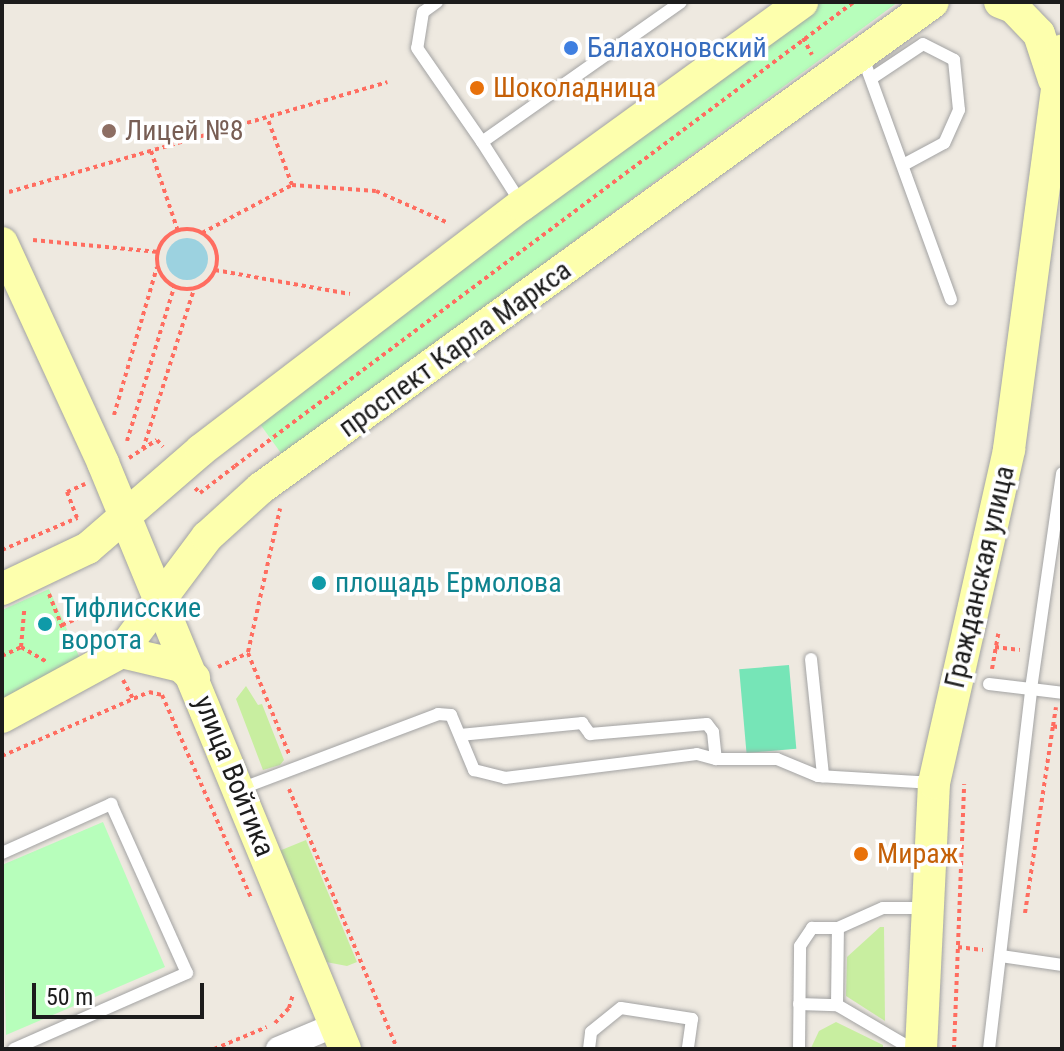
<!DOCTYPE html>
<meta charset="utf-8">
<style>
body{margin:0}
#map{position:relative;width:1064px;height:1051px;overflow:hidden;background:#eee9e0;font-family:"Roboto Condensed",sans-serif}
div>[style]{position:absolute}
.grass>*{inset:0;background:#c8eea0}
.park>*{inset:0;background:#b7febb}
.pitch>*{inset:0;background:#76e5b7;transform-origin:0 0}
.water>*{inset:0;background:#9cd2e0}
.round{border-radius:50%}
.path>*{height:4px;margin-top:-2px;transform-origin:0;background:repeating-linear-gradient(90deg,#ff6d60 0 4px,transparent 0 8px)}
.path>.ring{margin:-2px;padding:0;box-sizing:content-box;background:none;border:4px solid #ff6d60;border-radius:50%}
.roads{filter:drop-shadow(0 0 2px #a3a3a3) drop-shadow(0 0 2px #a3a3a3)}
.lane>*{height:12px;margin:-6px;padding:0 6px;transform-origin:6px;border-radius:6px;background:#fff}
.street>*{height:24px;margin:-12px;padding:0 12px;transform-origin:12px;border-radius:12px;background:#fff}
.secondary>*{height:32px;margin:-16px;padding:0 16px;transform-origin:16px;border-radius:16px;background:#fdffad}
.dots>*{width:22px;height:22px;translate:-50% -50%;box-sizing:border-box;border:4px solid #fff;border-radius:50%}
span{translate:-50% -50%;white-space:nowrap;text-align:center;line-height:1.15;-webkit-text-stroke:7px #fff;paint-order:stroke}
.shop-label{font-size:28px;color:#366cbe}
.left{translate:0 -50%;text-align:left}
.food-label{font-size:28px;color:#c56008}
.education-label{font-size:28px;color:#785e54}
.street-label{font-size:28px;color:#1c1c1c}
.culture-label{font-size:28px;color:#0d838f}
.frame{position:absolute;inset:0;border:4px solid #1c1c1c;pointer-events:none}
.scale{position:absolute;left:32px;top:983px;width:172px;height:36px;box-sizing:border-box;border:4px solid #1c1c1c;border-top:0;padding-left:10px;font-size:24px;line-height:28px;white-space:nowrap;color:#1c1c1c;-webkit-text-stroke:6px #fff;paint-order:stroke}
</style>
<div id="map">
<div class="grass">
<div style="clip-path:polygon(246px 686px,258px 705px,262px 704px,284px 760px,280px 765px,263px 770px,236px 699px)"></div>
<div style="clip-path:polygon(306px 840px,357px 962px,347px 966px,326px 962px,279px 851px)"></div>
<div style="clip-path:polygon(880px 927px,884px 927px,885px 1021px,846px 996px,847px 957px)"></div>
<div style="clip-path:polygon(836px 1022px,883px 1045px,883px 1049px,811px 1048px,819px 1031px)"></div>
</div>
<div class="park">
<div style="clip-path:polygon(819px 2px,898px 2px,283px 456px,260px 424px,534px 211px)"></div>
<div style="clip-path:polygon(49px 589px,82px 663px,2px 710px,2px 610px)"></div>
<div style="clip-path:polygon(103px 822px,165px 967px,6px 1035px,2px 865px)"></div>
</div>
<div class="pitch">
<div style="left:789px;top:665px;width:84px;height:50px;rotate:85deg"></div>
</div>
<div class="water">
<div class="round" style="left:166px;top:238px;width:42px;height:42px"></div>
</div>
<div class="path">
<div style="left:803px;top:38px;width:19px;rotate:62deg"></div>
<div style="left:151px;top:151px;width:84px;rotate:71.4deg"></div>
<div style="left:292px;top:185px;width:84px;rotate:4.1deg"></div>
<div style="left:376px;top:191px;width:77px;rotate:23.9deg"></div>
<div style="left:9px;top:192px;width:394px;rotate:-16.2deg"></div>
<div class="ring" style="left:157px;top:229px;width:56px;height:56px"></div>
<div style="left:202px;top:233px;width:102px;rotate:-28.1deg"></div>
<div style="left:292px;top:185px;width:72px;rotate:-110.2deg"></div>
<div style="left:33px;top:240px;width:126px;rotate:5.5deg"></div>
<div style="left:215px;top:270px;width:137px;rotate:10.1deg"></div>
<div style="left:114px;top:415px;width:154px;rotate:-73.8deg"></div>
<div style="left:127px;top:441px;width:161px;rotate:-73deg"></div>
<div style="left:143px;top:449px;width:168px;rotate:-72.3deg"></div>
<div style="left:129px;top:458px;width:33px;rotate:-33deg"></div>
<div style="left:157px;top:440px;width:9px;rotate:49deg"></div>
<div style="left:235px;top:466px;width:774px;rotate:-36.86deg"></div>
<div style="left:195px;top:488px;width:7px;rotate:45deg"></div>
<div style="left:200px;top:493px;width:44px;rotate:-37.6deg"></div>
<div style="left:2px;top:550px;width:82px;rotate:-23.1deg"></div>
<div style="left:77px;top:518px;width:28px;rotate:-111deg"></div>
<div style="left:67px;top:492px;width:20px;rotate:-24deg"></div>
<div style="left:49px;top:594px;width:59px;rotate:68.2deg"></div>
<div style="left:62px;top:625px;width:33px;rotate:-23deg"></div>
<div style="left:21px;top:647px;width:30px;rotate:30deg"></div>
<div style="left:995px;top:647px;width:25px;rotate:7deg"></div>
<div style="left:248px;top:652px;width:147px;rotate:-77.4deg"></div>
<div style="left:2px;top:656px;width:21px;rotate:-25deg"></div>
<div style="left:21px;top:647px;width:38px;rotate:-85deg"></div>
<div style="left:218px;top:667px;width:33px;rotate:-25deg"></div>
<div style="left:248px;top:653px;width:109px;rotate:67.9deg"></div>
<div style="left:992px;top:669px;width:36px;rotate:-80deg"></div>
<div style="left:123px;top:680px;width:21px;rotate:62deg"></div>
<div style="left:1053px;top:726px;width:19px;rotate:-81deg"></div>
<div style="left:2px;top:756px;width:160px;rotate:-23.5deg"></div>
<div style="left:149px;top:692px;width:13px;rotate:13deg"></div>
<div style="left:162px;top:695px;width:222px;rotate:66.3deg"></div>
<div style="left:289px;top:789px;width:282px;rotate:67.4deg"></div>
<div style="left:1025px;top:913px;width:189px;rotate:-81.5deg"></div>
<div style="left:1053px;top:726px;width:9px;rotate:13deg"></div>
<div style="left:958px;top:947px;width:25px;rotate:7deg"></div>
<div style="left:275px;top:1023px;width:21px;rotate:-47deg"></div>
<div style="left:289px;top:1008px;width:15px;rotate:-74deg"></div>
<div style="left:214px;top:1049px;width:57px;rotate:-22.5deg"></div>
<div style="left:954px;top:1049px;width:265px;rotate:-87.8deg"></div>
</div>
<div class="roads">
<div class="lane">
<div style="left:437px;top:2px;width:17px;rotate:144deg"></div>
<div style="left:423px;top:12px;width:36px;rotate:99deg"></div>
<div style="left:417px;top:48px;width:114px;rotate:55.3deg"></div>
<div style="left:862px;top:55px;width:260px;rotate:70deg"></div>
<div style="left:872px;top:78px;width:61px;rotate:-33.7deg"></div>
<div style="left:923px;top:44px;width:35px;rotate:27deg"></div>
<div style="left:954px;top:60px;width:50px;rotate:84.3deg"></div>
<div style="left:959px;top:110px;width:36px;rotate:114deg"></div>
<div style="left:944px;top:143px;width:44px;rotate:151.7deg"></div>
<div style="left:521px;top:203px;width:72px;rotate:-122.6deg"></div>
<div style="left:482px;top:142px;width:243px;rotate:-35.1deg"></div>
<div style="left:811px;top:659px;width:118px;rotate:84.1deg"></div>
<div style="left:989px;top:684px;width:42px;rotate:6.8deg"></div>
<div style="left:1031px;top:689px;width:218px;rotate:-81.8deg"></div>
<div style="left:460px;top:735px;width:123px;rotate:-5.6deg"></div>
<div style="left:582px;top:723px;width:14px;rotate:54deg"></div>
<div style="left:590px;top:734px;width:117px;rotate:-4.9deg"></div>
<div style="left:707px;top:724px;width:10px;rotate:53deg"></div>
<div style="left:713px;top:732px;width:27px;rotate:84deg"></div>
<div style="left:240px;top:789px;width:212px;rotate:-20.7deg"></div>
<div style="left:438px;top:714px;width:13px;rotate:4deg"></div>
<div style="left:451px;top:715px;width:60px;rotate:67.3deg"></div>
<div style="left:474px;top:770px;width:32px;rotate:14deg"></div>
<div style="left:505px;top:778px;width:193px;rotate:-7.1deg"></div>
<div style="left:697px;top:754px;width:20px;rotate:15deg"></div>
<div style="left:716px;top:759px;width:61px"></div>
<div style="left:777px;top:759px;width:44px;rotate:22.5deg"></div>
<div style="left:818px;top:776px;width:116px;rotate:3.5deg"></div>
<div style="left:2px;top:853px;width:120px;rotate:-24.2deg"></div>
<div style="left:111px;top:804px;width:185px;rotate:65.8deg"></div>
<div style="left:187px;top:973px;width:189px;rotate:156.3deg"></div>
<div style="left:1001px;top:956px;width:62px;rotate:8.4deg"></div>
<div style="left:799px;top:1004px;width:38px;rotate:2deg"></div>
<div style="left:589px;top:1049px;width:17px;rotate:-83deg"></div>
<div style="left:591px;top:1032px;width:38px;rotate:-39deg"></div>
<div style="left:621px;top:1008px;width:72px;rotate:8.8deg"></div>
<div style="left:692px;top:1019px;width:30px;rotate:98deg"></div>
<div style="left:799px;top:1049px;width:103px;rotate:-89.4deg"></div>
<div style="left:800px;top:946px;width:22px;rotate:-56deg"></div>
<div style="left:812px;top:928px;width:26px"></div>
<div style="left:912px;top:1049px;width:87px;rotate:-149.6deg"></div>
<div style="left:837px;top:1005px;width:77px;rotate:-89.3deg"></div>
<div style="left:838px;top:928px;width:49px;rotate:-24deg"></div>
<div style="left:883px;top:908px;width:42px"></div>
<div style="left:989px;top:1049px;width:362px;rotate:-83.3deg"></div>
<div style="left:1031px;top:689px;width:31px;rotate:7deg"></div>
</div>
<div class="street">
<div style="left:278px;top:1049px;width:62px;rotate:-22.8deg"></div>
</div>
<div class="secondary">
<div style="left:1000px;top:2px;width:14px;rotate:21deg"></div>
<div style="left:1013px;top:7px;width:37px;rotate:46deg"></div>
<div style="left:1039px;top:34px;width:48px;rotate:71.9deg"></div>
<div style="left:2px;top:243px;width:242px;rotate:65.3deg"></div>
<div style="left:103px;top:463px;width:634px;rotate:67.56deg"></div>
<div style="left:2px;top:589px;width:95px;rotate:-25.5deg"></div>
<div style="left:88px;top:548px;width:150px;rotate:-40.9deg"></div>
<div style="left:201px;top:450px;width:404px;rotate:-37.4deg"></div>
<div style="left:522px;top:205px;width:346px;rotate:-35.9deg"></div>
<div style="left:121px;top:652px;width:62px;rotate:13.1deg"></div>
<div style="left:181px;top:666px;width:18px;rotate:43deg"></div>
<div style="left:2px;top:717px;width:136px;rotate:-28.6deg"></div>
<div style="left:121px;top:652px;width:144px;rotate:-53.2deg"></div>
<div style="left:207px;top:537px;width:73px;rotate:-42.2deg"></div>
<div style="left:261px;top:488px;width:829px;rotate:-35.87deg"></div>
<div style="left:921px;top:1049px;width:266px;rotate:-87.2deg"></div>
<div style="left:934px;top:783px;width:342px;rotate:-77.3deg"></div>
<div style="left:1009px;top:449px;width:402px;rotate:-82.4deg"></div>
</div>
</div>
<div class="dots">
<div style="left:571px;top:48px;background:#3f7fe0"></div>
<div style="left:477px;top:88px;background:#e8710a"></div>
<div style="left:109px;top:131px;background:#8d6e63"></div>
<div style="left:319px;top:583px;background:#0f9aa8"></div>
<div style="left:45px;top:624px;background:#0f9aa8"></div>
<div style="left:861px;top:854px;background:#e8710a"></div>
</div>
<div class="shop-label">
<span class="left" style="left:587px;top:48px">Балахоновский</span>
</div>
<div class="food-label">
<span class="left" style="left:493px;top:88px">Шоколадница</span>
<span class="left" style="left:877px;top:854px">Мираж</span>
</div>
<div class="education-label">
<span class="left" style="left:125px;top:131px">Лицей №8</span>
</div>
<div class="street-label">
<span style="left:455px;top:349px;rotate:-36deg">проспект Карла Маркса</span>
<span style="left:980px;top:577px;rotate:-77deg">Гражданская улица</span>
<span style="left:234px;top:776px;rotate:68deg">улица Войтика</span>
</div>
<div class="culture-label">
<span class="left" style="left:335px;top:583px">площадь Ермолова</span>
<span class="left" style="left:61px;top:624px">Тифлисские<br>ворота</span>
</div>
<div class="frame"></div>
<div class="scale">50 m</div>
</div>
